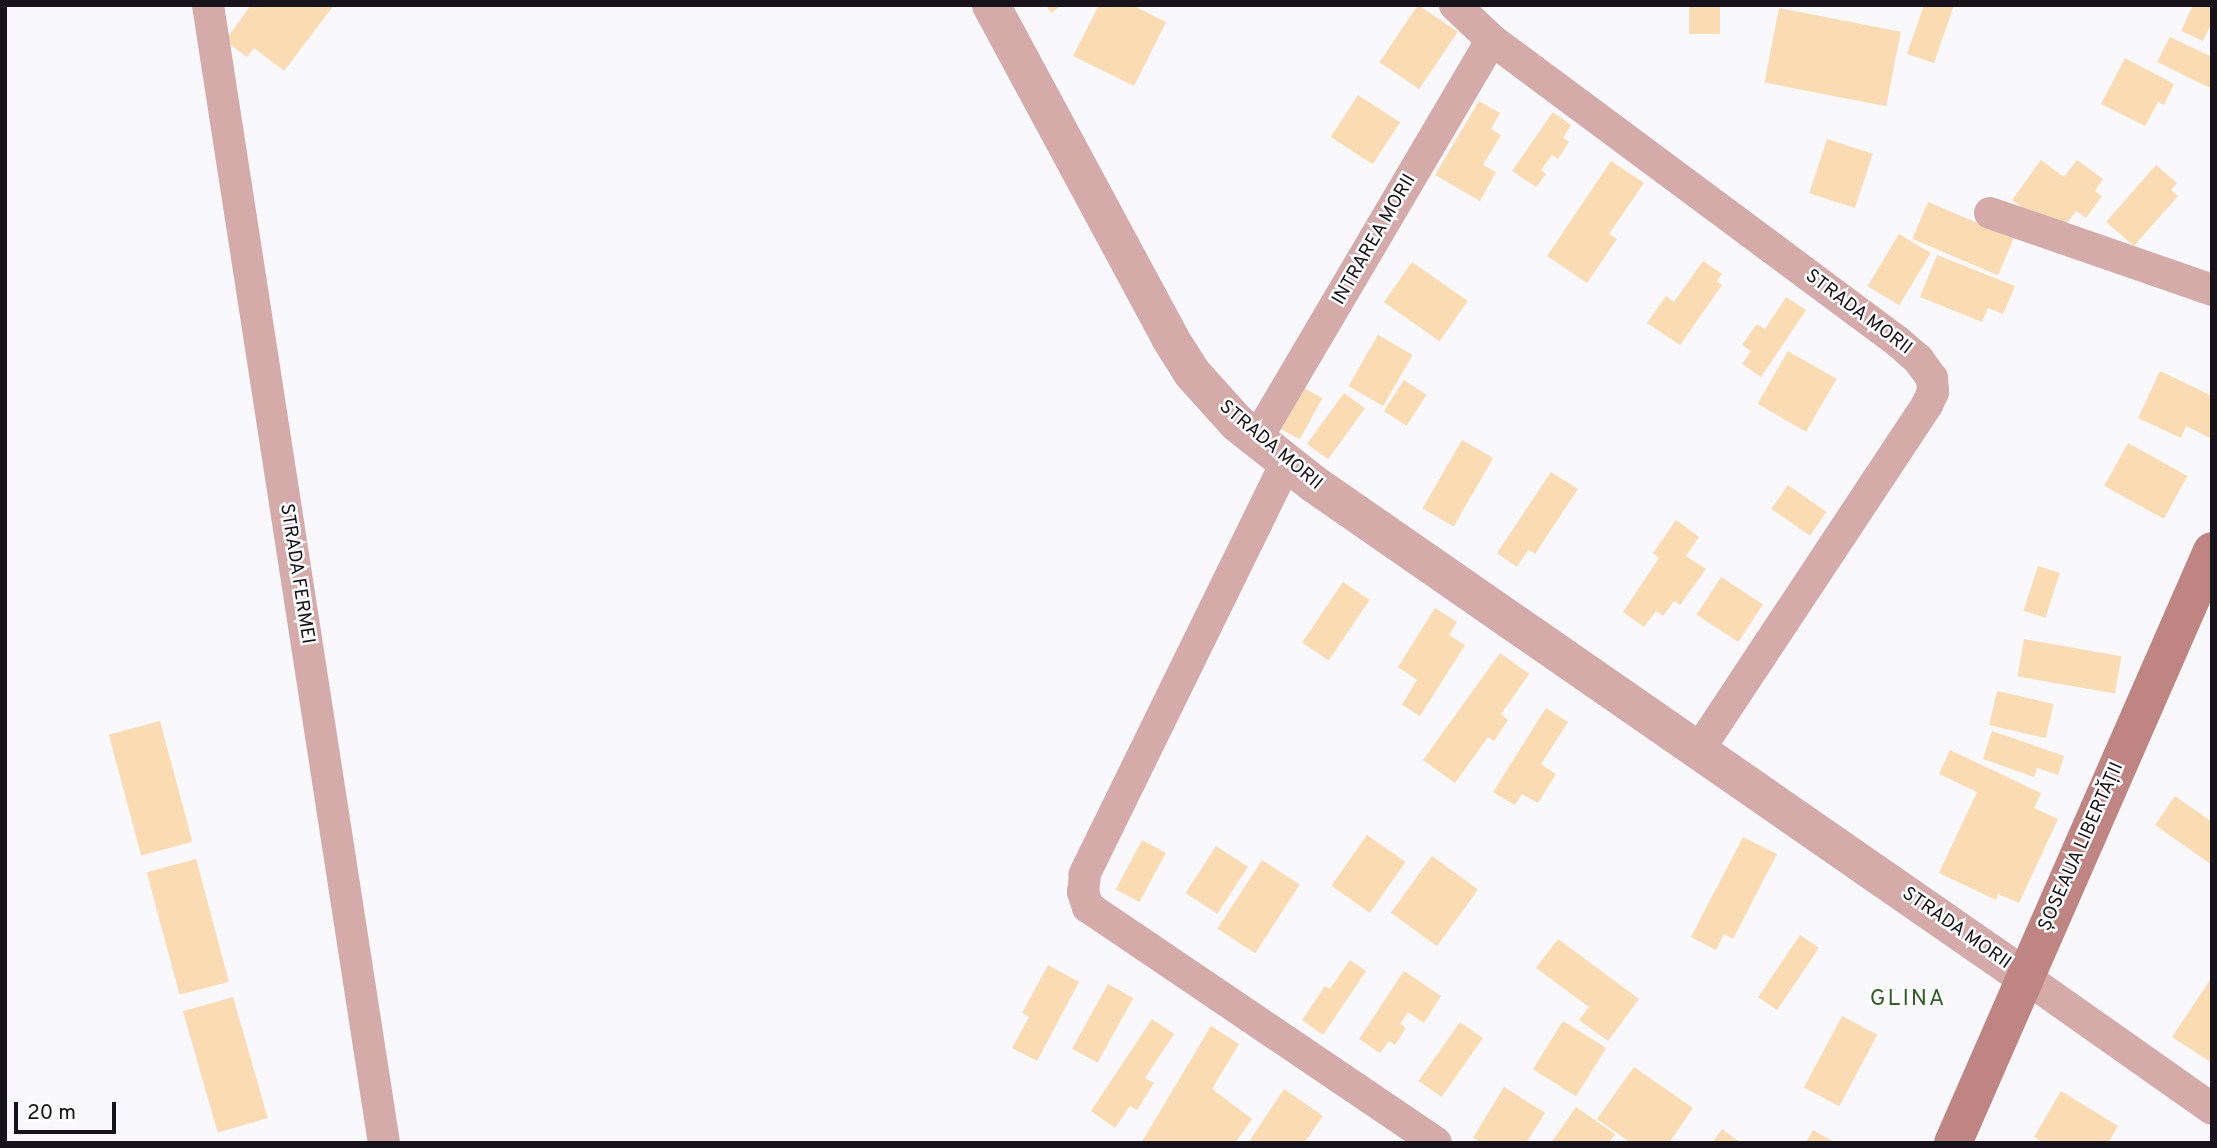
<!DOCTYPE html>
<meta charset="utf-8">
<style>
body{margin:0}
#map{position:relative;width:2217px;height:1148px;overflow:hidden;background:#f9f8fc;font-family:Overpass,sans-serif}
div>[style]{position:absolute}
.building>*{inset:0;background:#fadbb2;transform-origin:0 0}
.minor>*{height:32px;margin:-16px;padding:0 16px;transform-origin:16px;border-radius:16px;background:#d4aba9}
.tertiary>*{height:38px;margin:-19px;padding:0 19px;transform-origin:19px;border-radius:19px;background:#d4aba9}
.secondary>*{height:38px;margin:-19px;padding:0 19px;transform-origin:19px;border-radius:19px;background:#bf8582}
span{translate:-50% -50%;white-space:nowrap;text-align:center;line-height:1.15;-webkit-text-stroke:5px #fff;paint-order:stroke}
.street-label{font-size:19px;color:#16131a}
.quarter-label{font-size:23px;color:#316129;letter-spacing:2px}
.frame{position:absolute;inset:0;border:7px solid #16131a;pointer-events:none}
.scale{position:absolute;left:14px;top:1102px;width:102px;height:32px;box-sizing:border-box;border:4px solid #16131a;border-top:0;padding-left:9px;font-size:21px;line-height:24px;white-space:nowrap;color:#16131a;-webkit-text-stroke:5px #fff;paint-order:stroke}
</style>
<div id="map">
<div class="building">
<div style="clip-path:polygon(251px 5px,334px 5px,284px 71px,254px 48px,247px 57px,225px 41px)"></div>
<div style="clip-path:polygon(1046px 5px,1062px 5px,1051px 13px)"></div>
<div style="clip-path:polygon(1099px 5px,1132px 5px,1166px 22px,1134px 86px,1073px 56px)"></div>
<div style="left:1418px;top:5px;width:48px;height:69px;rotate:34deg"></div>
<div style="left:1689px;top:5px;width:31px;height:29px"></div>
<div style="clip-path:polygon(1924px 5px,1954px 5px,1934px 63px,1907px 54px)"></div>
<div style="clip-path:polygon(2193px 5px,2212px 5px,2212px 22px,2203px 41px,2181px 31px)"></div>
<div style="left:1779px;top:8px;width:124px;height:76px;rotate:11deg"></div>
<div style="clip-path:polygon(2170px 37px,2212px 57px,2212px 89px,2157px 62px)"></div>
<div style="clip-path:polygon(2125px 58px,2174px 84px,2164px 105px,2158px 102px,2145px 126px,2101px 104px)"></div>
<div style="left:1358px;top:95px;width:50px;height:50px;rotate:33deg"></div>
<div style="clip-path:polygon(1479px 101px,1500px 113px,1491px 129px,1501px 135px,1483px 165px,1496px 172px,1480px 201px,1435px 175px)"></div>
<div style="clip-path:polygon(1553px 112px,1571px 125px,1563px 138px,1569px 142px,1558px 159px,1552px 155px,1541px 170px,1546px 174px,1536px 187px,1512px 171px)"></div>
<div style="left:1827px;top:139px;width:48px;height:57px;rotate:18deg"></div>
<div style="clip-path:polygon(2041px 160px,2064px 177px,2077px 160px,2103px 179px,2095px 191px,2102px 196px,2086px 218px,2076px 211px,2064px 227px,2049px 227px,2012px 200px)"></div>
<div style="clip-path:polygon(1611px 161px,1644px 183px,1609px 234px,1617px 239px,1587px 283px,1547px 256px)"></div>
<div style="clip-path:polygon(2156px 165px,2177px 183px,2171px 190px,2178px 196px,2134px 246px,2106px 222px)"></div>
<div style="left:1928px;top:202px;width:93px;height:40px;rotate:23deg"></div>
<div style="left:1899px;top:234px;width:37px;height:61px;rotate:31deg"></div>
<div style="clip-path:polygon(1937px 255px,2015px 286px,2003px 314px,1988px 308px,1982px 322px,1920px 297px)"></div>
<div style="clip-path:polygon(1703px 261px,1722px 274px,1717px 281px,1722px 285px,1680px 345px,1647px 323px,1666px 296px,1674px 302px)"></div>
<div style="left:1412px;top:262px;width:68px;height:49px;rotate:35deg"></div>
<div style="clip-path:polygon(1786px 297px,1806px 310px,1761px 377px,1742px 364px,1751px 351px,1742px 345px,1757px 324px,1765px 329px)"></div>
<div style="left:1378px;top:335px;width:40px;height:59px;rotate:30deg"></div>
<div style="left:1788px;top:351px;width:56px;height:61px;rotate:30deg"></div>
<div style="clip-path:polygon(2160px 371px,2212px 396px,2212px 439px,2186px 426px,2181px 438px,2138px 418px)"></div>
<div style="left:1404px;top:380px;width:27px;height:37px;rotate:33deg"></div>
<div style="left:1304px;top:388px;width:21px;height:47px;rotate:29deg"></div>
<div style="left:1344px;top:393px;width:26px;height:63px;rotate:36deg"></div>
<div style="left:1462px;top:440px;width:36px;height:79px;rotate:30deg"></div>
<div style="left:2128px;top:443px;width:68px;height:49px;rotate:29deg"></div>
<div style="clip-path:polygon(1551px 472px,1578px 489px,1535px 554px,1528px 550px,1517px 567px,1497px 553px)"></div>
<div style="left:1788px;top:485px;width:47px;height:29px;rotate:35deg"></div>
<div style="clip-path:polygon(1676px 520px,1699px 537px,1686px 556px,1706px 569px,1680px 605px,1674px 601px,1663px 616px,1656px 611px,1644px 627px,1623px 612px,1659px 558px,1653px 553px)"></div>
<div style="left:2038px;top:566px;width:23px;height:47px;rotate:18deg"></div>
<div style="left:1721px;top:577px;width:50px;height:45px;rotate:33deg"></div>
<div style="left:1343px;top:582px;width:32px;height:73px;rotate:34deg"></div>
<div style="clip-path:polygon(1435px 608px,1457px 622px,1449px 635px,1465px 645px,1420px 716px,1402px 705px,1417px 680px,1398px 667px)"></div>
<div style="left:2024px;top:639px;width:99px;height:38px;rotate:10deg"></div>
<div style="clip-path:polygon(1500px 653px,1529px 674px,1501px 714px,1508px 720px,1494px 741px,1488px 737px,1455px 783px,1423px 760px)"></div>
<div style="left:1997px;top:691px;width:58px;height:35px;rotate:13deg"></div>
<div style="clip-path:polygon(1546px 708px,1568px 722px,1541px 764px,1556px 774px,1538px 803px,1522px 794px,1515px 805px,1493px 792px)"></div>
<div style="left:160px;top:721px;width:125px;height:53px;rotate:75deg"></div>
<div style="clip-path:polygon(1992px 731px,2064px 756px,2058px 775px,2037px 768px,2034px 777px,1983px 759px)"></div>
<div style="clip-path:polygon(1950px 750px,2041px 793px,2034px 808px,2058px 819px,2019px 903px,1998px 894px,1996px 900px,1939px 873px,1977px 792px,1939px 774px)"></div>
<div style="clip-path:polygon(2175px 796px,2212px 822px,2212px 865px,2155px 825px)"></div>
<div style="left:1367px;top:835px;width:47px;height:62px;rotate:35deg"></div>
<div style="clip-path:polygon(1743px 837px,1777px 854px,1733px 939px,1724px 934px,1716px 950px,1691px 937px)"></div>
<div style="left:1142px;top:840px;width:27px;height:56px;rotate:28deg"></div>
<div style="left:1216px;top:846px;width:38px;height:56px;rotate:33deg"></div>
<div style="left:1432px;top:856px;width:57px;height:70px;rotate:36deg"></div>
<div style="left:196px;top:859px;width:127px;height:51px;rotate:75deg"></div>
<div style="left:1262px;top:860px;width:45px;height:82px;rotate:33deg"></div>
<div style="left:1800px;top:935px;width:23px;height:75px;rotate:34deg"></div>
<div style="clip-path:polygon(1558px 939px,1639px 999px,1608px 1041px,1579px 1020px,1589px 1007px,1536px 968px)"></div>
<div style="clip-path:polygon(1350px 960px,1366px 971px,1323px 1035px,1302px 1020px,1325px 986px,1330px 989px)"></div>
<div style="clip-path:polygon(1048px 965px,1079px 982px,1037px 1061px,1012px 1048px,1029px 1017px,1022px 1013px)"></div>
<div style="clip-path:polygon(1404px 971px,1441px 996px,1424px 1023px,1408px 1012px,1400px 1024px,1406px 1028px,1395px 1045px,1389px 1041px,1380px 1053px,1359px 1039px)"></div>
<div style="clip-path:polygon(2212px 977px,2212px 1057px,2209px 1061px,2172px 1037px)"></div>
<div style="left:1108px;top:984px;width:29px;height:74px;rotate:29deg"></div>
<div style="left:233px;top:997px;width:126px;height:52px;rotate:74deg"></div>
<div style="left:1842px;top:1016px;width:40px;height:81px;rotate:28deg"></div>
<div style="clip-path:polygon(1152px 1019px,1174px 1034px,1145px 1078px,1154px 1083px,1137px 1110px,1130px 1106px,1115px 1128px,1091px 1111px)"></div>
<div style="left:1563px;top:1021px;width:51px;height:57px;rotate:32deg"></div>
<div style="left:1460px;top:1022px;width:28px;height:72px;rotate:35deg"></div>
<div style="clip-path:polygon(1211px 1026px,1239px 1044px,1212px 1089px,1252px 1119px,1235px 1143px,1141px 1143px)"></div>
<div style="clip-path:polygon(1634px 1067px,1693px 1108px,1669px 1143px,1631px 1143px,1597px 1119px)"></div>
<div style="clip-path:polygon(1504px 1087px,1545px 1113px,1526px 1143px,1481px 1143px,1473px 1138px)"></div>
<div style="clip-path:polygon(1284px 1089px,1323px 1116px,1304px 1143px,1248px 1143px)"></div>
<div style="clip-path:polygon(2061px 1091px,2118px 1126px,2108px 1143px,2044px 1143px,2034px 1137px)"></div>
<div style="clip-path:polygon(1576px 1107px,1615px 1134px,1609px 1143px,1551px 1143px)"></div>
<div style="clip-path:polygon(1722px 1129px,1741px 1143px,1712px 1143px)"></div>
<div style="clip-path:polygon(1813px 1130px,1836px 1143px,1806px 1143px)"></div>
</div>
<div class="minor">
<div style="left:208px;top:5px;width:1152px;rotate:81.21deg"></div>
<div style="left:1455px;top:5px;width:51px;rotate:43.4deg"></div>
<div style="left:1492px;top:40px;width:505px;rotate:36.62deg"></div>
<div style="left:1897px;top:341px;width:28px;rotate:41deg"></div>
<div style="left:1918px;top:359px;width:24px;rotate:54deg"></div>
<div style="left:1932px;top:378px;width:14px;rotate:86deg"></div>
<div style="left:1933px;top:392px;width:14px;rotate:115deg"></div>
<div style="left:1927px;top:405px;width:414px;rotate:123.5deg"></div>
<div style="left:1990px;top:213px;width:235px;rotate:19.1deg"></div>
<div style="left:1256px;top:440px;width:464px;rotate:-59.5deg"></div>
<div style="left:1286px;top:463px;width:458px;rotate:116.1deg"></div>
<div style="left:1085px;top:874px;width:18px;rotate:96deg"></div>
<div style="left:1083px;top:892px;width:16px;rotate:72deg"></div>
<div style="left:1088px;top:907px;width:420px;rotate:34.1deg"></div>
<div style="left:2025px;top:977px;width:229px;rotate:35.2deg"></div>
</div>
<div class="tertiary">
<div style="left:991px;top:5px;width:378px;rotate:61.7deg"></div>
<div style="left:1170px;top:338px;width:41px;rotate:57.8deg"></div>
<div style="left:1192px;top:373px;width:67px;rotate:48deg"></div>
<div style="left:1237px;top:423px;width:98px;rotate:38.4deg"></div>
<div style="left:1314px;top:484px;width:865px;rotate:34.74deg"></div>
</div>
<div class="secondary">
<div style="left:1953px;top:1143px;width:646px;rotate:-66.37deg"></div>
</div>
<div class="street-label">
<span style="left:1375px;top:240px;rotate:-60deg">INTRAREA MORII</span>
<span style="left:1858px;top:313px;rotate:37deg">STRADA MORII</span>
<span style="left:1270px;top:446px;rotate:40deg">STRADA MORII</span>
<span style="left:296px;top:574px;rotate:81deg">STRADA FERMEI</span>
<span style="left:2082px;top:847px;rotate:-66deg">ȘOSEAUA LIBERTĂȚII</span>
<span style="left:1956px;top:929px;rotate:35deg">STRADA MORII</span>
</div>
<div class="quarter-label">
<span style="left:1908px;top:1000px">GLINA</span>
</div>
<div class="frame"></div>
<div class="scale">20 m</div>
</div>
